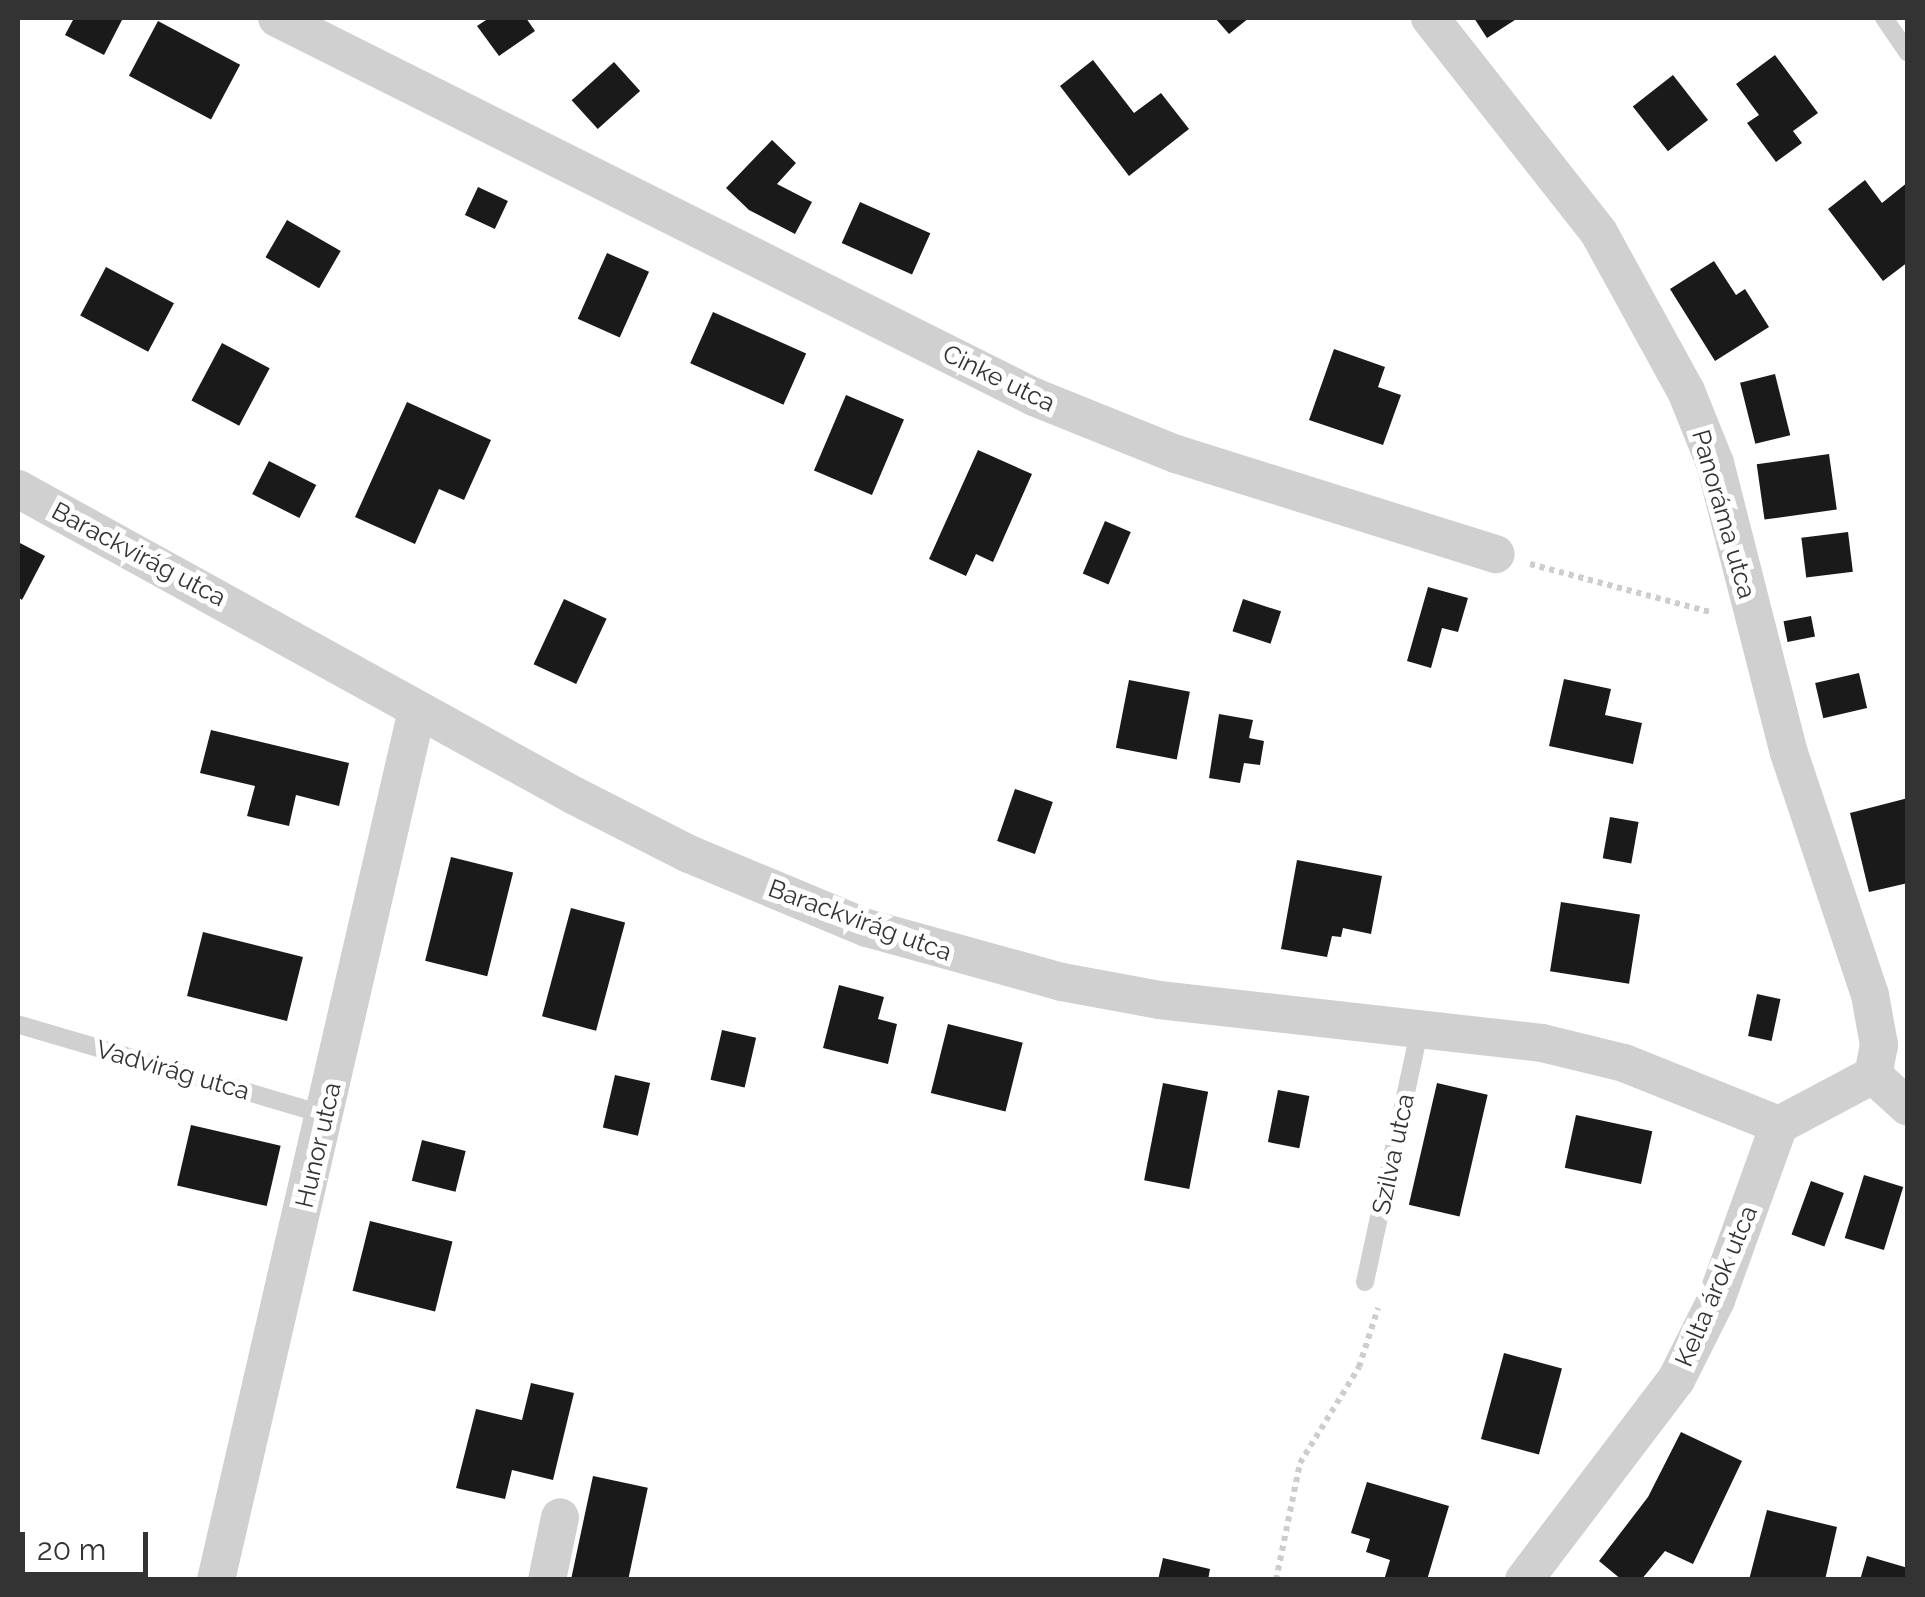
<!DOCTYPE html>
<meta charset="utf-8">
<style>
body{margin:0}
#map{position:relative;width:1925px;height:1597px;overflow:hidden;background:#fff;font-family:Raleway,sans-serif}
div>[style]{position:absolute}
.building>*{inset:0;background:#1a1a1a;transform-origin:0 0}
.path>*{height:6px;margin-top:-3px;transform-origin:0;background:repeating-linear-gradient(90deg,#cdcdcd 0 5px,transparent 0 10px)}
.lane>*{height:18px;margin:-9px;padding:0 9px;transform-origin:9px;border-radius:9px;background:#d0d0d0}
.street>*{height:38px;margin:-19px;padding:0 19px;transform-origin:19px;border-radius:19px;background:#d0d0d0}
span{translate:-50% -50%;white-space:nowrap;text-align:center;line-height:1.15;-webkit-text-stroke:10px #fff;paint-order:stroke}
.street-label{font-size:25px;color:#333}
.frame{position:absolute;inset:0;border:20px solid #333;pointer-events:none}
.scale{position:absolute;left:20px;top:1532px;width:128px;height:45px;box-sizing:border-box;border:5px solid #333;border-top:0;padding-left:12px;font-size:30px;line-height:35px;white-space:nowrap;color:#333;-webkit-text-stroke:8px #fff;paint-order:stroke}
</style>
<div id="map">
<div class="building">
<div style="clip-path:polygon(74px 18px,123px 18px,104px 55px,65px 35px)"></div>
<div style="clip-path:polygon(489px 18px,526px 18px,535px 31px,499px 56px,477px 26px)"></div>
<div style="clip-path:polygon(1215px 18px,1249px 18px,1229px 34px)"></div>
<div style="clip-path:polygon(1474px 18px,1518px 18px,1487px 38px)"></div>
<div style="left:158px;top:21px;width:93px;height:62px;rotate:28deg"></div>
<div style="clip-path:polygon(1775px 55px,1818px 113px,1793px 131px,1802px 143px,1776px 162px,1747px 123px,1759px 115px,1736px 84px)"></div>
<div style="clip-path:polygon(1093px 60px,1134px 113px,1161px 93px,1189px 129px,1129px 176px,1060px 86px)"></div>
<div style="left:614px;top:62px;width:39px;height:57px;rotate:48deg"></div>
<div style="left:1673px;top:75px;width:57px;height:51px;rotate:52deg"></div>
<div style="clip-path:polygon(772px 140px,796px 163px,777px 184px,812px 202px,795px 234px,749px 210px,726px 188px)"></div>
<div style="clip-path:polygon(1865px 180px,1882px 203px,1908px 182px,1908px 262px,1883px 281px,1828px 209px)"></div>
<div style="left:478px;top:187px;width:33px;height:31px;rotate:25deg"></div>
<div style="left:860px;top:202px;width:77px;height:45px;rotate:24deg"></div>
<div style="left:287px;top:220px;width:62px;height:43px;rotate:30deg"></div>
<div style="left:607px;top:253px;width:46px;height:72px;rotate:24deg"></div>
<div style="clip-path:polygon(1714px 261px,1736px 295px,1745px 289px,1769px 327px,1715px 361px,1670px 289px)"></div>
<div style="left:106px;top:267px;width:77px;height:55px;rotate:28deg"></div>
<div style="left:713px;top:312px;width:102px;height:56px;rotate:24deg"></div>
<div style="left:222px;top:343px;width:54px;height:65px;rotate:28deg"></div>
<div style="clip-path:polygon(1334px 349px,1385px 367px,1378px 387px,1401px 395px,1383px 445px,1309px 420px)"></div>
<div style="left:1775px;top:374px;width:63px;height:36px;rotate:76deg"></div>
<div style="left:846px;top:395px;width:63px;height:82px;rotate:23deg"></div>
<div style="clip-path:polygon(407px 402px,491px 440px,464px 500px,439px 489px,415px 544px,355px 517px)"></div>
<div style="clip-path:polygon(978px 450px,1032px 474px,993px 562px,976px 554px,966px 576px,929px 559px)"></div>
<div style="left:1829px;top:454px;width:56px;height:73px;rotate:82deg"></div>
<div style="left:269px;top:461px;width:53px;height:37px;rotate:27deg"></div>
<div style="left:1105px;top:521px;width:28px;height:57px;rotate:23deg"></div>
<div style="left:1848px;top:532px;width:40px;height:47px;rotate:83deg"></div>
<div style="clip-path:polygon(18px 542px,45px 556px,22px 600px,18px 597px)"></div>
<div style="clip-path:polygon(1428px 587px,1468px 598px,1458px 632px,1442px 628px,1431px 668px,1407px 661px)"></div>
<div style="left:564px;top:599px;width:47px;height:72px;rotate:25deg"></div>
<div style="left:1243px;top:599px;width:40px;height:34px;rotate:18deg"></div>
<div style="left:1811px;top:616px;width:21px;height:28px;rotate:79deg"></div>
<div style="left:1859px;top:673px;width:36px;height:45px;rotate:77deg"></div>
<div style="clip-path:polygon(1564px 679px,1611px 689px,1605px 715px,1642px 723px,1633px 764px,1549px 746px)"></div>
<div style="left:1129px;top:680px;width:62px;height:69px;rotate:11deg"></div>
<div style="clip-path:polygon(1219px 714px,1253px 720px,1249px 738px,1264px 741px,1260px 765px,1244px 763px,1240px 783px,1209px 778px)"></div>
<div style="clip-path:polygon(211px 730px,349px 763px,339px 806px,296px 795px,289px 826px,247px 816px,255px 786px,200px 773px)"></div>
<div style="left:1015px;top:789px;width:40px;height:55px;rotate:19deg"></div>
<div style="clip-path:polygon(1908px 798px,1908px 883px,1869px 892px,1850px 813px)"></div>
<div style="left:1610px;top:817px;width:29px;height:42px;rotate:10deg"></div>
<div style="left:451px;top:857px;width:64px;height:107px;rotate:14deg"></div>
<div style="clip-path:polygon(1297px 860px,1382px 876px,1371px 934px,1343px 928px,1341px 937px,1332px 936px,1327px 957px,1281px 949px)"></div>
<div style="left:1561px;top:902px;width:80px;height:70px;rotate:9deg"></div>
<div style="left:571px;top:908px;width:56px;height:112px;rotate:15deg"></div>
<div style="left:203px;top:932px;width:103px;height:66px;rotate:14deg"></div>
<div style="clip-path:polygon(839px 985px,884px 997px,878px 1019px,897px 1024px,888px 1064px,823px 1048px)"></div>
<div style="left:1757px;top:994px;width:24px;height:43px;rotate:12deg"></div>
<div style="left:948px;top:1024px;width:77px;height:71px;rotate:14deg"></div>
<div style="left:722px;top:1030px;width:35px;height:51px;rotate:13deg"></div>
<div style="left:615px;top:1075px;width:36px;height:54px;rotate:13deg"></div>
<div style="left:1163px;top:1083px;width:46px;height:99px;rotate:11deg"></div>
<div style="left:1437px;top:1083px;width:52px;height:125px;rotate:13deg"></div>
<div style="left:1278px;top:1090px;width:32px;height:53px;rotate:11deg"></div>
<div style="left:1576px;top:1115px;width:78px;height:54px;rotate:12deg"></div>
<div style="left:191px;top:1125px;width:92px;height:62px;rotate:13deg"></div>
<div style="left:422px;top:1140px;width:45px;height:42px;rotate:14deg"></div>
<div style="left:1864px;top:1175px;width:41px;height:66px;rotate:17deg"></div>
<div style="left:1811px;top:1181px;width:35px;height:57px;rotate:20deg"></div>
<div style="left:370px;top:1221px;width:85px;height:72px;rotate:14deg"></div>
<div style="left:1504px;top:1353px;width:60px;height:89px;rotate:15deg"></div>
<div style="clip-path:polygon(531px 1383px,574px 1393px,553px 1480px,512px 1470px,505px 1499px,456px 1488px,476px 1409px,522px 1420px)"></div>
<div style="clip-path:polygon(1681px 1432px,1742px 1461px,1693px 1564px,1665px 1551px,1641px 1580px,1622px 1580px,1599px 1561px,1648px 1497px)"></div>
<div style="left:593px;top:1476px;width:56px;height:107px;rotate:12deg"></div>
<div style="clip-path:polygon(1367px 1482px,1449px 1506px,1427px 1580px,1384px 1580px,1390px 1560px,1366px 1552px,1370px 1539px,1351px 1533px)"></div>
<div style="clip-path:polygon(1767px 1510px,1837px 1527px,1825px 1580px,1749px 1580px)"></div>
<div style="clip-path:polygon(1867px 1556px,1908px 1568px,1908px 1580px,1860px 1580px)"></div>
<div style="clip-path:polygon(1163px 1558px,1210px 1569px,1208px 1580px,1158px 1580px)"></div>
</div>
<div class="path">
<div style="left:1530px;top:564px;width:187px;rotate:14.9deg"></div>
<div style="left:1276px;top:1580px;width:119px;rotate:-78.4deg"></div>
<div style="left:1300px;top:1463px;width:113px;rotate:-58.4deg"></div>
<div style="left:1359px;top:1367px;width:62px;rotate:-72.1deg"></div>
</div>
<div class="lane">
<div style="left:1884px;top:18px;width:42px;rotate:55.6deg"></div>
<div style="left:20px;top:1025px;width:318px;rotate:16.4deg"></div>
<div style="left:1365px;top:1282px;width:260px;rotate:-77.8deg"></div>
</div>
<div class="street">
<div style="left:277px;top:18px;width:847px;rotate:26.6deg"></div>
<div style="left:1034px;top:397px;width:153px;rotate:21.9deg"></div>
<div style="left:1176px;top:454px;width:335px;rotate:17.4deg"></div>
<div style="left:1430px;top:18px;width:273px;rotate:51.8deg"></div>
<div style="left:1599px;top:233px;width:180px;rotate:61.2deg"></div>
<div style="left:1686px;top:391px;width:78px;rotate:68.1deg"></div>
<div style="left:1715px;top:463px;width:299px;rotate:75.7deg"></div>
<div style="left:1789px;top:753px;width:255px;rotate:71.5deg"></div>
<div style="left:1870px;top:995px;width:51px;rotate:79.8deg"></div>
<div style="left:1879px;top:1045px;width:31px;rotate:101deg"></div>
<div style="left:18px;top:489px;width:634px;rotate:28.87deg"></div>
<div style="left:573px;top:795px;width:130px;rotate:27deg"></div>
<div style="left:689px;top:854px;width:193px;rotate:22.6deg"></div>
<div style="left:867px;top:928px;width:202px;rotate:15.5deg"></div>
<div style="left:1062px;top:982px;width:99px;rotate:10.5deg"></div>
<div style="left:1159px;top:1000px;width:385px;rotate:6.4deg"></div>
<div style="left:1542px;top:1043px;width:84px;rotate:13.7deg"></div>
<div style="left:1624px;top:1063px;width:167px;rotate:21.8deg"></div>
<div style="left:1873px;top:1075px;width:47px;rotate:42.4deg"></div>
<div style="left:1779px;top:1125px;width:106px;rotate:-28deg"></div>
<div style="left:216px;top:1580px;width:893px;rotate:-76.99deg"></div>
<div style="left:547px;top:1580px;width:64px;rotate:-78.3deg"></div>
<div style="left:1524px;top:1580px;width:251px;rotate:-52.8deg"></div>
<div style="left:1676px;top:1380px;width:89px;rotate:-63.4deg"></div>
<div style="left:1716px;top:1300px;width:186px;rotate:-70.2deg"></div>
</div>
<div class="street-label">
<span style="left:999px;top:378px;rotate:26deg">Cinke utca</span>
<span style="left:1724px;top:514px;rotate:74deg">Panoráma utca</span>
<span style="left:139px;top:554px;rotate:28deg">Barackvirág utca</span>
<span style="left:860px;top:920px;rotate:20deg">Barackvirág utca</span>
<span style="left:173px;top:1070px;rotate:16deg">Vadvirág utca</span>
<span style="left:318px;top:1145px;rotate:-77deg">Hunor utca</span>
<span style="left:1393px;top:1154px;rotate:-78deg">Szilva utca</span>
<span style="left:1716px;top:1286px;rotate:-67deg">Kelta árok utca</span>
</div>
<div class="frame"></div>
<div class="scale">20 m</div>
</div>
